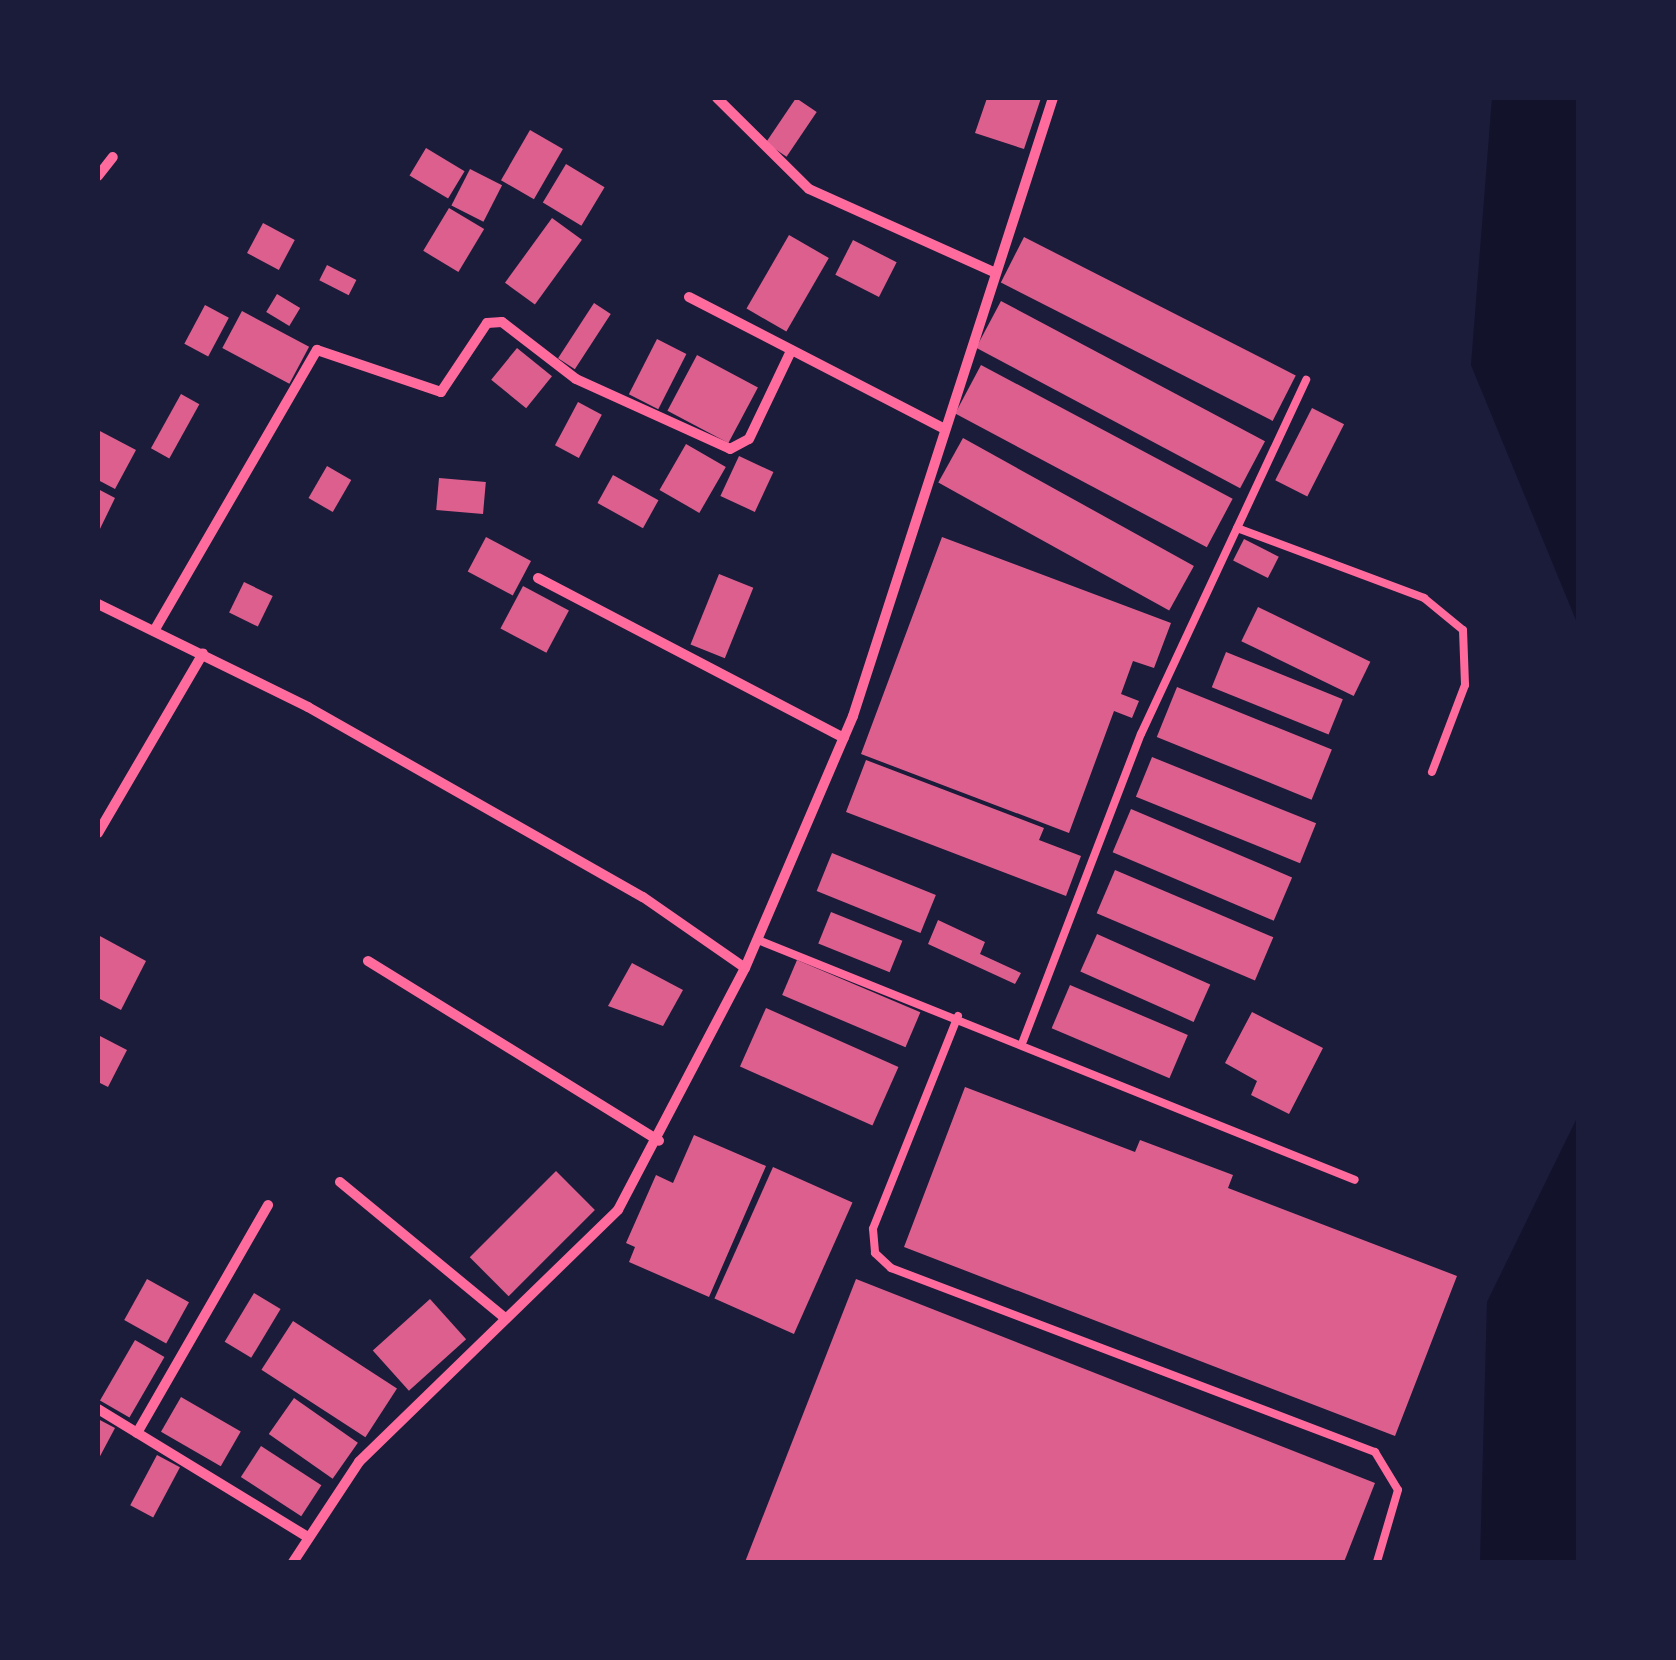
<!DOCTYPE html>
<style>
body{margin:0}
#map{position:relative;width:1676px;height:1660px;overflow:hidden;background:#1b1b3a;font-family:Lora,serif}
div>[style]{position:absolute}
.water>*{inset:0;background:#12122b}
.building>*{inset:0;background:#dd5f8e;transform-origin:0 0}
.service>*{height:8px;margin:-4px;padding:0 4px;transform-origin:4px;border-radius:4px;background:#ff6b9d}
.minor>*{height:10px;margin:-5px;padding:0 5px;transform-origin:5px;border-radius:5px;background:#ff6b9d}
span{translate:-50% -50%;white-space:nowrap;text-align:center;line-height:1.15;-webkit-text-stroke:10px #1b1b3a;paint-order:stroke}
.frame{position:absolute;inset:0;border:100px solid #1b1b3a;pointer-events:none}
</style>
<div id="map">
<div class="water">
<div style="clip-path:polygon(1492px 98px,1578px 98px,1578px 625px,1471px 365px)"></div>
<div style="clip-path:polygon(1578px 1116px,1578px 1562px,1480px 1562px,1487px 1302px)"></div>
</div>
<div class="building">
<div style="left:796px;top:98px;width:25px;height:54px;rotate:34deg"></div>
<div style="clip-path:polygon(987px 98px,1041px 98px,1024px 149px,975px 133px)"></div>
<div style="left:530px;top:130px;width:38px;height:58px;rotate:30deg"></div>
<div style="left:426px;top:148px;width:45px;height:32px;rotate:31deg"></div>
<div style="left:566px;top:164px;width:45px;height:45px;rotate:31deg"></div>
<div style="left:470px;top:169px;width:36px;height:41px;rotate:27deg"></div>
<div style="left:449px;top:208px;width:41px;height:50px;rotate:31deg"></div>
<div style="left:552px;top:218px;width:37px;height:80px;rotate:36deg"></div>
<div style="left:263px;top:223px;width:36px;height:34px;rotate:28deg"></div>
<div style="left:789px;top:235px;width:46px;height:85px;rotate:30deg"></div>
<div style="left:1024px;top:237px;width:305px;height:51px;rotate:27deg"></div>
<div style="left:853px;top:240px;width:49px;height:39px;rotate:27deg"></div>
<div style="left:327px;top:265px;width:33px;height:17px;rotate:27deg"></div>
<div style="left:277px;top:294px;width:27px;height:21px;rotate:31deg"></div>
<div style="left:1001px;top:301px;width:299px;height:53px;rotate:28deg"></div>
<div style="left:594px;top:303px;width:20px;height:66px;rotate:33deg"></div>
<div style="left:205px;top:305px;width:27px;height:44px;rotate:28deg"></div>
<div style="left:242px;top:311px;width:76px;height:42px;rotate:28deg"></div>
<div style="left:657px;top:339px;width:33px;height:62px;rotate:27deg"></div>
<div style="left:517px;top:348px;width:45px;height:41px;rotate:39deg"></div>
<div style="left:697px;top:355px;width:69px;height:63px;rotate:28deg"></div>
<div style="left:981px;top:365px;width:285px;height:55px;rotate:28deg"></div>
<div style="left:181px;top:394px;width:21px;height:62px;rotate:29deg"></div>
<div style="left:578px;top:402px;width:27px;height:49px;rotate:28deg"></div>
<div style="left:1312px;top:408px;width:36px;height:81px;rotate:27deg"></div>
<div style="clip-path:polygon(98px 430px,136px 450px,115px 489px,98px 480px)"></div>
<div style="left:963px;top:438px;width:264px;height:51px;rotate:29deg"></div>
<div style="left:686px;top:444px;width:46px;height:53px;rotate:30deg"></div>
<div style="left:739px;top:456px;width:38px;height:44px;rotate:25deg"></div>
<div style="left:327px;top:466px;width:28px;height:37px;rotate:30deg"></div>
<div style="left:613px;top:475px;width:52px;height:32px;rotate:29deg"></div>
<div style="left:439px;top:478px;width:47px;height:32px;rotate:5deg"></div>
<div style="clip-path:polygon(98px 489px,115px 498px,98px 533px)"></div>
<div style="left:486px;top:537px;width:51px;height:39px;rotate:28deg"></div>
<div style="clip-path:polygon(942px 537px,1171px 623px,1154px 668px,1133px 661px,1121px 694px,1139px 701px,1132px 718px,1114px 711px,1069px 833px,861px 754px)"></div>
<div style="left:1244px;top:539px;width:39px;height:24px;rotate:27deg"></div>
<div style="left:719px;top:574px;width:37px;height:76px;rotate:22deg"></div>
<div style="left:244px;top:582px;width:32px;height:34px;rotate:26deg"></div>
<div style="left:523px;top:586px;width:52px;height:48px;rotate:28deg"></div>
<div style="left:1258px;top:607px;width:125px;height:38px;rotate:26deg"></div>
<div style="left:1226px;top:652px;width:126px;height:38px;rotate:22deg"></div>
<div style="left:1177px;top:687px;width:167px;height:54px;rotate:22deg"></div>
<div style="left:1152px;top:757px;width:177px;height:43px;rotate:22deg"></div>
<div style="clip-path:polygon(866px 760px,1044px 828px,1039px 840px,1081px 856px,1066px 896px,846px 812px)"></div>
<div style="left:1131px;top:809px;width:175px;height:47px;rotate:23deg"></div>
<div style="left:832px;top:853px;width:112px;height:41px;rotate:22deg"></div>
<div style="left:1115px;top:870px;width:172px;height:47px;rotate:23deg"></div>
<div style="left:831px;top:912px;width:77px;height:34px;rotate:22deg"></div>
<div style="clip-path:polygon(938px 920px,985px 942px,980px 954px,1021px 973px,1015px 984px,928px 944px)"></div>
<div style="left:1097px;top:934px;width:124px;height:41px;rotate:24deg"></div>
<div style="clip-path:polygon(98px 935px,146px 961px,121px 1010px,98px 998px)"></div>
<div style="left:797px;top:960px;width:134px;height:38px;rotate:23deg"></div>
<div style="clip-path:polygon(632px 963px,683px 990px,663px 1026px,608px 1006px)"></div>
<div style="left:1070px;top:985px;width:128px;height:47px;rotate:23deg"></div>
<div style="left:766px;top:1008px;width:145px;height:64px;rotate:24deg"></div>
<div style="clip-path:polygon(1252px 1012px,1323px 1048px,1289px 1114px,1251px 1095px,1257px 1081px,1225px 1063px)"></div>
<div style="clip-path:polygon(98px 1035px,127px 1050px,108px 1087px,98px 1082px)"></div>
<div style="clip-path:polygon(965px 1087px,1135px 1152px,1140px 1140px,1233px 1175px,1228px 1188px,1457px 1276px,1395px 1436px,904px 1247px)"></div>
<div style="clip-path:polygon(694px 1135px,766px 1166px,709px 1297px,629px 1262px,635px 1247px,626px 1243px,656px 1175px,673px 1183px)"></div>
<div style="left:773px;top:1167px;width:87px;height:144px;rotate:24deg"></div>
<div style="left:556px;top:1171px;width:55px;height:122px;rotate:45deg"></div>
<div style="left:147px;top:1279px;width:48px;height:47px;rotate:29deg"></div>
<div style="clip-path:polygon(856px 1279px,1375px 1483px,1344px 1562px,745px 1562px)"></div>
<div style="left:254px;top:1293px;width:31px;height:57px;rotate:31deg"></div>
<div style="left:430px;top:1299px;width:54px;height:77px;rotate:48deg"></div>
<div style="left:293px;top:1321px;width:124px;height:58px;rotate:33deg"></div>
<div style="left:135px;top:1340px;width:34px;height:70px;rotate:30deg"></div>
<div style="left:181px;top:1397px;width:69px;height:40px;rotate:30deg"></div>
<div style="left:294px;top:1398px;width:78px;height:44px;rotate:35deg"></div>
<div style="clip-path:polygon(98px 1419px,115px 1428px,98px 1460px)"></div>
<div style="left:261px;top:1446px;width:72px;height:37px;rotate:33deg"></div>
<div style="left:157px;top:1455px;width:26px;height:57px;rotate:28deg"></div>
</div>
<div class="service">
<div style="left:1237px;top:528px;width:200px;rotate:20.5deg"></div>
<div style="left:1424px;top:598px;width:50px;rotate:39.4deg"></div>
<div style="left:1463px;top:630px;width:55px;rotate:87.9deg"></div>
<div style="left:1465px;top:685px;width:93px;rotate:110.8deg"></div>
<div style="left:758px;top:940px;width:643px;rotate:21.9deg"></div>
<div style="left:958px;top:1016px;width:229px;rotate:111.8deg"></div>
<div style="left:873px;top:1229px;width:24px;rotate:85deg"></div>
<div style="left:875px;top:1253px;width:22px;rotate:43deg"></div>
<div style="left:891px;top:1268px;width:518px;rotate:20.82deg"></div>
<div style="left:1375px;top:1452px;width:44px;rotate:58.8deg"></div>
<div style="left:1398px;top:1490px;width:75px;rotate:106.3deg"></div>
<div style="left:1023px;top:1041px;width:329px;rotate:-69deg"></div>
<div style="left:1141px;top:734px;width:391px;rotate:-65deg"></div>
</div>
<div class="minor">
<div style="left:717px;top:98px;width:129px;rotate:44.7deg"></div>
<div style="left:809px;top:189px;width:203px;rotate:24.2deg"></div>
<div style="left:98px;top:176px;width:24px;rotate:-52deg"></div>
<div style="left:689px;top:297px;width:284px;rotate:27.3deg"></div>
<div style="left:538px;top:578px;width:345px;rotate:27.6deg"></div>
<div style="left:98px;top:604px;width:234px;rotate:26.1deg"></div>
<div style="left:308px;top:707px;width:385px;rotate:29.6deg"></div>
<div style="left:643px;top:897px;width:124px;rotate:34.8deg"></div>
<div style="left:745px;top:968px;width:273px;rotate:117.7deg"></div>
<div style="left:618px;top:1210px;width:361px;rotate:135.8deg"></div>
<div style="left:359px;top:1462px;width:120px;rotate:123.4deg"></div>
<div style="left:154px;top:631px;width:325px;rotate:-59.9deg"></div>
<div style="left:317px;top:350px;width:131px;rotate:18.7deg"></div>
<div style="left:441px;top:392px;width:83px;rotate:-56.3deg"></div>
<div style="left:487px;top:323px;width:15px;rotate:-4deg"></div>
<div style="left:502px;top:322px;width:93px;rotate:37.6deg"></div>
<div style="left:576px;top:379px;width:169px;rotate:24.4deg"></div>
<div style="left:730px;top:449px;width:21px;rotate:-28deg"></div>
<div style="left:749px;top:439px;width:95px;rotate:-64.5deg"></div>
<div style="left:98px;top:833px;width:208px;rotate:-59.7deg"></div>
<div style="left:368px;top:961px;width:342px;rotate:31.7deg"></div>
<div style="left:745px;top:968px;width:274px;rotate:-66.8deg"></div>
<div style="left:853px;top:716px;width:650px;rotate:-72.07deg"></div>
<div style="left:340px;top:1182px;width:214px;rotate:39.5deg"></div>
<div style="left:98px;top:1409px;width:244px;rotate:31.4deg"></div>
<div style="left:137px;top:1433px;width:263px;rotate:-60.1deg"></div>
</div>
<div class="frame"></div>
</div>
